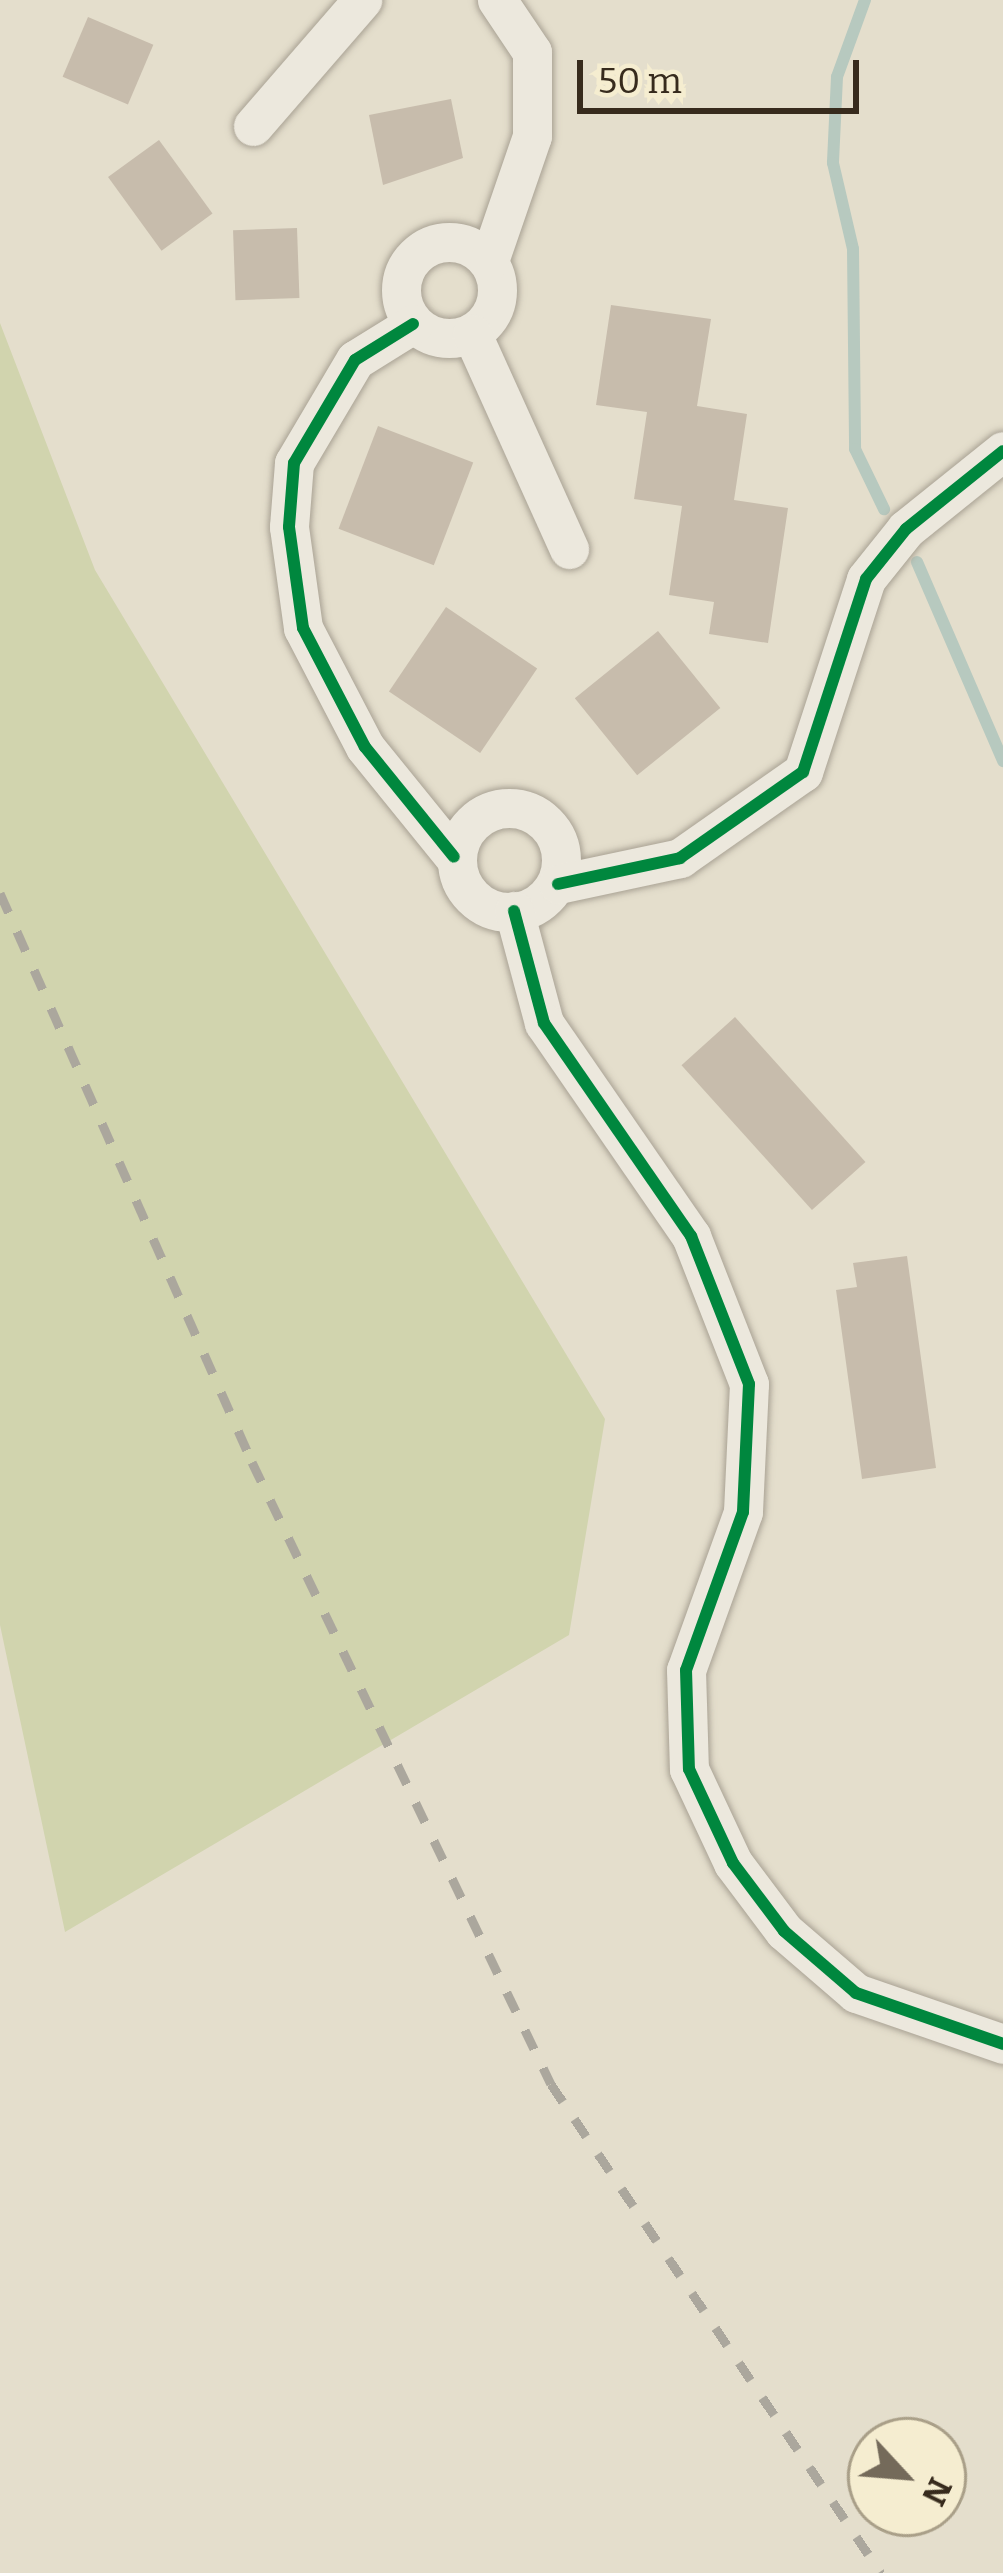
<!DOCTYPE html>
<style>
body{margin:0}
#map{position:relative;width:1003px;height:2573px;overflow:hidden;background:#e4decc;font-family:Bitter,serif}
div>[style]{position:absolute}
.green>*{inset:0;background:#d1d4ae}
.stream>*{height:12px;margin:-6px;padding:0 6px;transform-origin:6px;border-radius:6px;background:#b7c9bf}
.building>*{inset:0;background:#c7bcac;transform-origin:0 0}
.roads{filter:drop-shadow(0 0 3px #a9a294) drop-shadow(0 0 3px #a9a294)}
.street>*{height:39px;margin:-19.5px;padding:0 19.5px;transform-origin:19.5px;border-radius:19.5px;background:#ece8dd}
.street>.ring{margin:-19.5px;padding:0;box-sizing:content-box;background:none;border:39px solid #ece8dd;border-radius:50%}
.rail>*{height:9px;margin-top:-4.5px;transform-origin:0;background:repeating-linear-gradient(90deg,#aba79d 0 21px,transparent 0 42px)}
.cycleway>*{height:12px;margin:-6px;padding:0 6px;transform-origin:6px;border-radius:6px;background:#00873e}
span{translate:-50% -50%;white-space:nowrap;text-align:center;line-height:1.15;-webkit-text-stroke:10px #f5edd0;paint-order:stroke}
.north{position:absolute;left:847px;top:2417px;width:120px;height:120px;box-sizing:border-box;background:#f5edd0;border:3px solid #a99f88;border-radius:50%;rotate:116deg;font-size:33px;font-weight:700;line-height:48px;text-align:center;color:#372b1d}
.north::after{content:'';display:block;margin:auto;width:42px;height:54px;background:#746a5a;clip-path:polygon(50% 0,100% 100%,50% 72%,0 100%)}
.scale{position:absolute;left:577px;top:60px;width:282px;height:54px;box-sizing:border-box;border:6px solid #372b1d;border-top:0;padding-left:15px;font-size:36px;line-height:42px;white-space:nowrap;color:#372b1d;-webkit-text-stroke:9px #f5edd0;paint-order:stroke}
</style>
<div id="map">
<div class="green">
<div style="clip-path:polygon(0 323px,95px 570px,605px 1419px,569px 1635px,65px 1932px,0 1625px)"></div>
</div>
<div class="stream">
<div style="left:865px;top:0;width:82px;rotate:110deg"></div>
<div style="left:837px;top:77px;width:86px;rotate:92.7deg"></div>
<div style="left:833px;top:163px;width:88px;rotate:76.9deg"></div>
<div style="left:853px;top:249px;width:200px;rotate:89.4deg"></div>
<div style="left:855px;top:449px;width:67px;rotate:64.2deg"></div>
<div style="left:917px;top:562px;width:217px;rotate:66.6deg"></div>
</div>
<div class="building">
<div style="left:88px;top:17px;width:71px;height:65px;rotate:23deg"></div>
<div style="clip-path:polygon(451px 99px,463px 158px,383px 185px,369px 115px)"></div>
<div style="left:159px;top:140px;width:91px;height:63px;rotate:54deg"></div>
<div style="left:297px;top:228px;width:70px;height:64px;rotate:88deg"></div>
<div style="clip-path:polygon(611px 305px,711px 319px,697px 406px,747px 414px,734px 500px,788px 508px,768px 643px,709px 634px,714px 602px,669px 595px,682px 506px,634px 499px,647px 412px,596px 405px)"></div>
<div style="left:378px;top:426px;width:102px;height:110px;rotate:21deg"></div>
<div style="left:446px;top:607px;width:110px;height:102px;rotate:34deg"></div>
<div style="left:658px;top:631px;width:99px;height:107px;rotate:51deg"></div>
<div style="left:735px;top:1017px;width:195px;height:72px;rotate:48deg"></div>
<div style="clip-path:polygon(907px 1256px,936px 1468px,862px 1479px,836px 1290px,857px 1287px,853px 1263px)"></div>
</div>
<div class="roads">
<div class="street">
<div style="left:253px;top:126px;width:167px;rotate:-49.1deg"></div>
<div class="ring" style="left:401px;top:242px;width:57px;height:57px"></div>
<div style="left:489px;top:261px;width:132px;rotate:-71deg"></div>
<div style="left:532px;top:136px;width:84px;rotate:-90deg"></div>
<div style="left:532px;top:52px;width:63px;rotate:-123.9deg"></div>
<div style="left:413px;top:324px;width:68px;rotate:148.2deg"></div>
<div style="left:355px;top:360px;width:120px;rotate:120.6deg"></div>
<div style="left:294px;top:463px;width:64px;rotate:94.5deg"></div>
<div style="left:289px;top:527px;width:102px;rotate:82.1deg"></div>
<div style="left:303px;top:628px;width:134px;rotate:62.5deg"></div>
<div style="left:365px;top:747px;width:141px;rotate:51deg"></div>
<div style="left:472px;top:334px;width:236px;rotate:65.7deg"></div>
<div class="ring" style="left:457px;top:808px;width:65px;height:65px"></div>
<div style="left:558px;top:884px;width:125px;rotate:-12deg"></div>
<div style="left:680px;top:858px;width:150px;rotate:-35deg"></div>
<div style="left:803px;top:772px;width:203px;rotate:-71.9deg"></div>
<div style="left:866px;top:579px;width:64px;rotate:-51.3deg"></div>
<div style="left:906px;top:529px;width:124px;rotate:-38.8deg"></div>
<div style="left:514px;top:911px;width:116px;rotate:75deg"></div>
<div style="left:544px;top:1023px;width:259px;rotate:55.4deg"></div>
<div style="left:691px;top:1236px;width:159px;rotate:68.6deg"></div>
<div style="left:749px;top:1384px;width:128px;rotate:92.7deg"></div>
<div style="left:743px;top:1512px;width:168px;rotate:109.8deg"></div>
<div style="left:686px;top:1670px;width:99px;rotate:88.3deg"></div>
<div style="left:689px;top:1769px;width:104px;rotate:64.9deg"></div>
<div style="left:733px;top:1863px;width:85px;rotate:53.1deg"></div>
<div style="left:784px;top:1931px;width:95px;rotate:40.7deg"></div>
<div style="left:856px;top:1993px;width:156px;rotate:19.1deg"></div>
</div>
</div>
<div class="rail">
<div style="left:0;top:893px;width:622px;rotate:66.11deg"></div>
<div style="left:252px;top:1462px;width:690px;rotate:64.33deg"></div>
<div style="left:551px;top:2084px;width:590px;rotate:55.99deg"></div>
</div>
<div class="cycleway">
<div style="left:413px;top:324px;width:68px;rotate:148.2deg"></div>
<div style="left:355px;top:360px;width:120px;rotate:120.6deg"></div>
<div style="left:294px;top:463px;width:64px;rotate:94.5deg"></div>
<div style="left:289px;top:527px;width:102px;rotate:82.1deg"></div>
<div style="left:303px;top:628px;width:134px;rotate:62.5deg"></div>
<div style="left:365px;top:747px;width:141px;rotate:51deg"></div>
<div style="left:558px;top:884px;width:125px;rotate:-12deg"></div>
<div style="left:680px;top:858px;width:150px;rotate:-35deg"></div>
<div style="left:803px;top:772px;width:203px;rotate:-71.9deg"></div>
<div style="left:866px;top:579px;width:64px;rotate:-51.3deg"></div>
<div style="left:906px;top:529px;width:124px;rotate:-38.8deg"></div>
<div style="left:514px;top:911px;width:116px;rotate:75deg"></div>
<div style="left:544px;top:1023px;width:259px;rotate:55.4deg"></div>
<div style="left:691px;top:1236px;width:159px;rotate:68.6deg"></div>
<div style="left:749px;top:1384px;width:128px;rotate:92.7deg"></div>
<div style="left:743px;top:1512px;width:168px;rotate:109.8deg"></div>
<div style="left:686px;top:1670px;width:99px;rotate:88.3deg"></div>
<div style="left:689px;top:1769px;width:104px;rotate:64.9deg"></div>
<div style="left:733px;top:1863px;width:85px;rotate:53.1deg"></div>
<div style="left:784px;top:1931px;width:95px;rotate:40.7deg"></div>
<div style="left:856px;top:1993px;width:156px;rotate:19.1deg"></div>
</div>
<div class="north">N</div>
<div class="scale">50 m</div>
</div>
